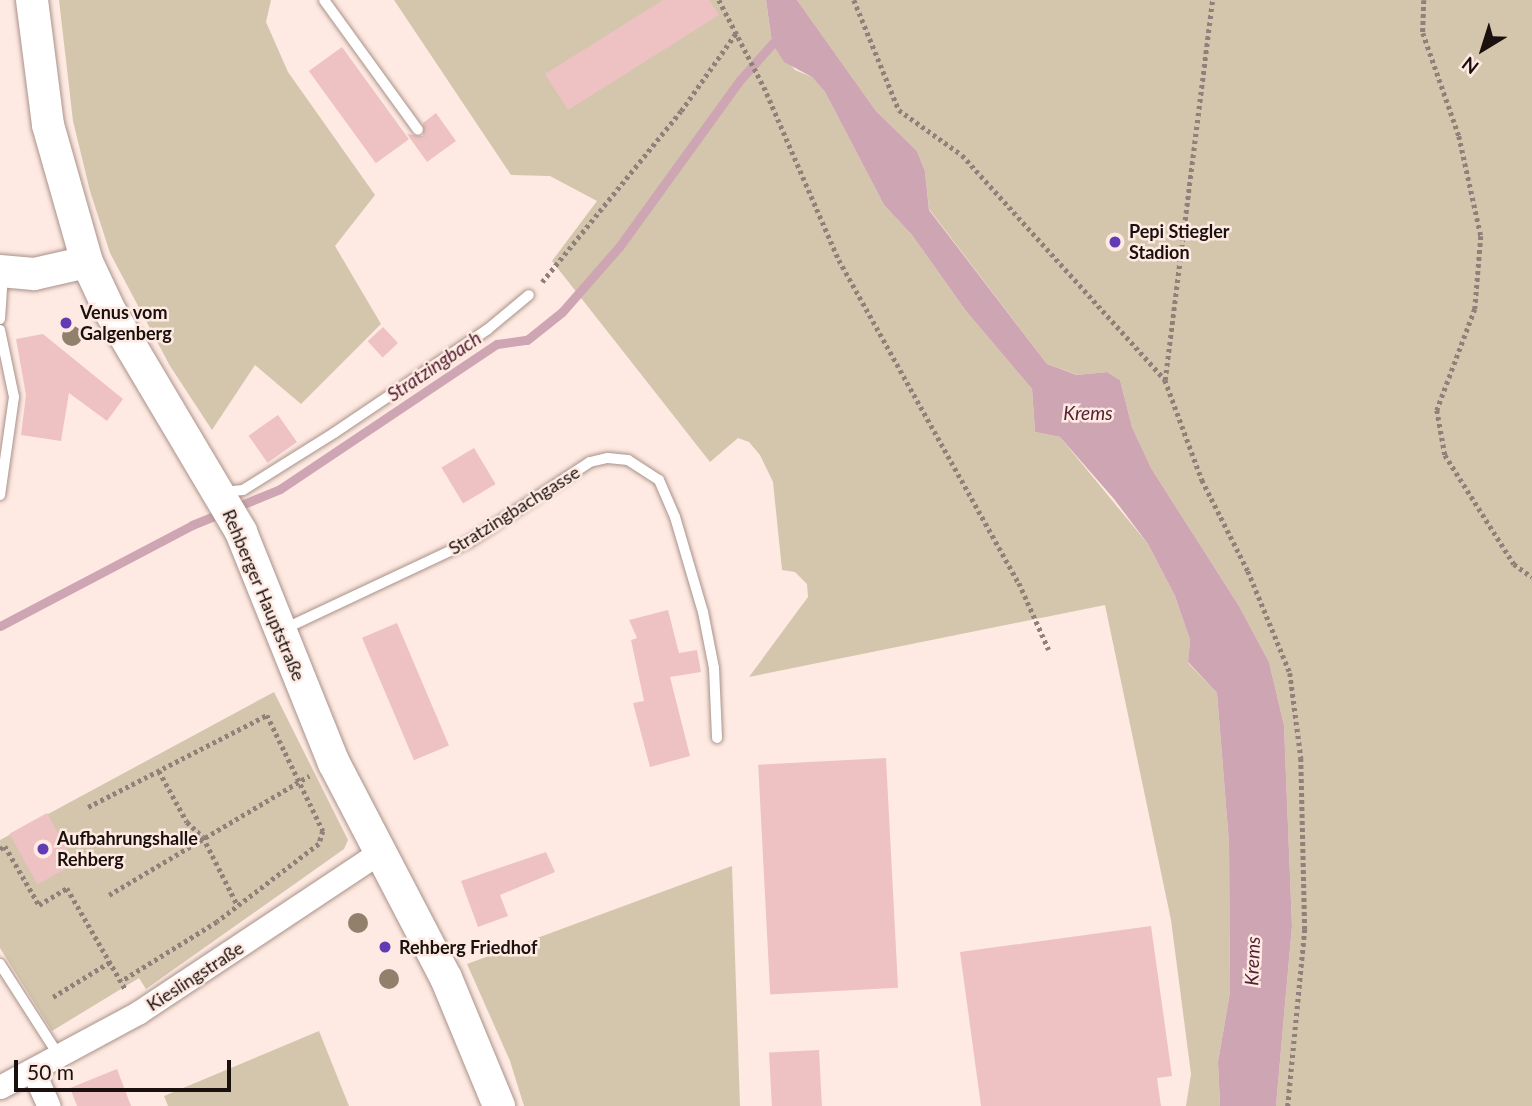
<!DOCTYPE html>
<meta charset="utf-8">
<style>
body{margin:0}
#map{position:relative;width:1532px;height:1106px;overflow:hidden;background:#feeae2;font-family:Lato,sans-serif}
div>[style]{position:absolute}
.green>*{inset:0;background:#d3c6ac}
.water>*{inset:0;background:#cea6b3}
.stream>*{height:9px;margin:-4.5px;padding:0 4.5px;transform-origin:4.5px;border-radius:4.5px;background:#cea6b3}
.building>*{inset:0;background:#eec2c2;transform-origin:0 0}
.path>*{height:4.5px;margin-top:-2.25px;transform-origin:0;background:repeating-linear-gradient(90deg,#8f807a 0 3.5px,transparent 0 7px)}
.roads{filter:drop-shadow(0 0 2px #a99189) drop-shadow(0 0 2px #a99189)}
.lane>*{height:10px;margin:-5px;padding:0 5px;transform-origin:5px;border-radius:5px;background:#fff}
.street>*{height:23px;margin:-11.5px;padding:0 11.5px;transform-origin:11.5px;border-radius:11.5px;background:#fff}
.secondary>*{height:32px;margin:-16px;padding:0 16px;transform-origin:16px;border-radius:16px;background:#fff}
.trees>*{width:20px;height:20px;margin:-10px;border-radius:50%;background:#90806c}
.dots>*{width:19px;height:19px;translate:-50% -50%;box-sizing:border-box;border:4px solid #feeae2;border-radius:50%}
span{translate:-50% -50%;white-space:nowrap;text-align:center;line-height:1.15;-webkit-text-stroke:5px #feeae2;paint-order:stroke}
.poi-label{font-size:18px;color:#1a110e;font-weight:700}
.left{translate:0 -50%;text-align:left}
.street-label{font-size:18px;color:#1a110e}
.water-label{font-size:19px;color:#532035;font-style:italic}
.north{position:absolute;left:1448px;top:14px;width:70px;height:70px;-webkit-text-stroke:5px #feeae2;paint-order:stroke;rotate:218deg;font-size:19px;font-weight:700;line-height:28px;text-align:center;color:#1a110e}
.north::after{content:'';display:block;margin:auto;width:24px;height:32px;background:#1a110e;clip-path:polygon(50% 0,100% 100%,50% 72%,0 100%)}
.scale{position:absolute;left:14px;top:1060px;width:217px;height:32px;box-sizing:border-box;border:4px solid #1a110e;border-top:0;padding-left:9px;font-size:21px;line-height:24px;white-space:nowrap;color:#1a110e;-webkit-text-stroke:5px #feeae2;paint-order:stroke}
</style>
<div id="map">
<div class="green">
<div style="clip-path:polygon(59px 0,271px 0,266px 22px,288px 72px,375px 195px,335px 246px,381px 324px,301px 404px,255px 365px,212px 430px,170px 366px,110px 253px,90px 191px,73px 121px)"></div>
<div style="clip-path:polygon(394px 0,766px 0,772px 43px,795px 70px,812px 77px,825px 92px,884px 205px,912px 235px,966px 311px,1032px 389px,1035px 432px,1060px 437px,1148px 544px,1175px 596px,1190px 640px,1188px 663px,1217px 693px,1229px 843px,1230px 992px,1218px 1062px,1220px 1106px,1186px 1106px,1191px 1074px,1171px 920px,1105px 605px,749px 677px,808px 597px,807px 584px,795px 572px,782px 570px,773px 482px,760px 455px,749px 442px,738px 438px,710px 462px,552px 261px,597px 201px,550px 176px,511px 175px)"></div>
<div style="clip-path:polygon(797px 0,1532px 0,1532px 1106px,1276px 1106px,1292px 926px,1284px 725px,1269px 662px,1239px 606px,1151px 468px,1132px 427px,1120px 380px,1107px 372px,1078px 375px,1047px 364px,929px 209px,925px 171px,917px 151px,876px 111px)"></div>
<div style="clip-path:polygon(274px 692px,348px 840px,344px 849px,146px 989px,139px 978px,52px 1031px,0 948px,0 840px)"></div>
<div style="clip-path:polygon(732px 866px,740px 1106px,524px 1106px,510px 1061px,467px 964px)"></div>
<div style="clip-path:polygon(319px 1031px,349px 1106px,168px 1106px,164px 1096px)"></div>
</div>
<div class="water">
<div style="clip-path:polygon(766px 0,797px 0,876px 111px,917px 151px,925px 171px,929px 210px,1047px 364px,1077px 375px,1107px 372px,1120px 380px,1132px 427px,1151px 468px,1239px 606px,1269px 662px,1284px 725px,1292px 926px,1276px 1106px,1220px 1106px,1218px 1062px,1230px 992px,1229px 843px,1217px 693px,1188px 662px,1190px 640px,1175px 596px,1148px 544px,1114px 499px,1060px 437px,1035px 432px,1032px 389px,966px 311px,912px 235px,884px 205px,825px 92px,812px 77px,784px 62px,772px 43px)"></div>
</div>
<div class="stream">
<div style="left:0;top:626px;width:217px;rotate:-27.7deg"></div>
<div style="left:192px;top:525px;width:95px;rotate:-22.2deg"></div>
<div style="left:280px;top:489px;width:261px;rotate:-33.8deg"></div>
<div style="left:497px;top:344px;width:30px;rotate:-8deg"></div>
<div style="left:527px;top:340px;width:45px;rotate:-38.7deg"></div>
<div style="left:562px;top:312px;width:86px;rotate:-48.8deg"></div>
<div style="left:619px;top:247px;width:206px;rotate:-54.1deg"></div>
<div style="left:740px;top:80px;width:59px;rotate:-48.4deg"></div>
</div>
<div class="building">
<div style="clip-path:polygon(663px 0,709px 0,719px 15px,568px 110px,545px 74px)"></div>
<div style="left:342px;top:47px;width:114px;height:41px;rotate:54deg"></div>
<div style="clip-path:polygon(436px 113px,456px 141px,427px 162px,407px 134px,423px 136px,423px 123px)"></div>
<div style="left:383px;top:327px;width:22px;height:21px;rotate:47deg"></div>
<div style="clip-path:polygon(43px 334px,123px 399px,107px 421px,69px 393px,61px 441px,21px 435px,26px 395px,16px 339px)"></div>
<div style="left:278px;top:415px;width:33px;height:36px;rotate:55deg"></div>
<div style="left:474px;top:448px;width:42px;height:38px;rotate:59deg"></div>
<div style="clip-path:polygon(668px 610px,679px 653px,697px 650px,701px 672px,670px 677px,690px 756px,650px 767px,633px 703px,644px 701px,631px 640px,637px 638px,629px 620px)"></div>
<div style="left:397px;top:623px;width:133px;height:38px;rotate:67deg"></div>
<div style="left:886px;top:758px;width:230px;height:128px;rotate:87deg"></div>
<div style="left:47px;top:813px;width:58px;height:43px;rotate:61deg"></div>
<div style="clip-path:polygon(546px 852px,555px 872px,500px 895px,508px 916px,478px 927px,461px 881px)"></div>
<div style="clip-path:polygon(1151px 926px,1172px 1076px,1157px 1078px,1161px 1106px,981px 1106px,960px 952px)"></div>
<div style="left:819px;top:1050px;width:56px;height:50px;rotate:87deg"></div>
<div style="clip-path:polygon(117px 1069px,131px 1106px,77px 1106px,70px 1088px)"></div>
</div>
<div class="path">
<div style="left:719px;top:0;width:98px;rotate:62.7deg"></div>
<div style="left:764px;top:87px;width:189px;rotate:66.6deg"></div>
<div style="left:839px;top:260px;width:370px;rotate:60.9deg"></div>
<div style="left:1019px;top:583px;width:73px;rotate:65.9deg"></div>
<div style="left:854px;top:0;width:119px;rotate:67.8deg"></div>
<div style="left:899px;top:110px;width:77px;rotate:35.5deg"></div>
<div style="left:962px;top:155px;width:303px;rotate:47.9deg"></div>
<div style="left:1165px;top:380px;width:107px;rotate:69.7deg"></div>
<div style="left:1202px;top:480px;width:102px;rotate:63.2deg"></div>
<div style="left:1248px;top:571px;width:110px;rotate:67.6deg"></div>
<div style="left:1290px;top:673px;width:86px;rotate:82.6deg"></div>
<div style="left:1301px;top:758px;width:171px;rotate:88.7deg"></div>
<div style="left:1305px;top:929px;width:178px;rotate:95.5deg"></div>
<div style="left:1424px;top:0;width:33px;rotate:92deg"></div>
<div style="left:1423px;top:33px;width:109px;rotate:70.7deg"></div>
<div style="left:1459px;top:136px;width:102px;rotate:77.6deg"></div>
<div style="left:1481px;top:236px;width:73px;rotate:94.7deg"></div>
<div style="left:1475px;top:309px;width:108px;rotate:110.6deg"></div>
<div style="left:1437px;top:410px;width:46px;rotate:79.9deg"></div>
<div style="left:1445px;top:455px;width:129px;rotate:57.7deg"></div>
<div style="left:1514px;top:564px;width:22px;rotate:36deg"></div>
<div style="left:542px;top:282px;width:220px;rotate:-50.9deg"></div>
<div style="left:681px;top:111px;width:95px;rotate:-54.8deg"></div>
<div style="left:1165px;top:380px;width:383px;rotate:-82.9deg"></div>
<div style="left:159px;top:771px;width:58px;rotate:61.2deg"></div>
<div style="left:187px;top:822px;width:22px;rotate:43deg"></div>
<div style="left:203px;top:837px;width:77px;rotate:63.1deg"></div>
<div style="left:88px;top:807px;width:201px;rotate:-27.2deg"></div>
<div style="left:267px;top:715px;width:129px;rotate:64.2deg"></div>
<div style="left:323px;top:831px;width:14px;rotate:107deg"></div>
<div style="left:319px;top:844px;width:128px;rotate:142.6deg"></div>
<div style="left:217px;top:922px;width:112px;rotate:148.2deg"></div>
<div style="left:0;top:849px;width:6px;rotate:-31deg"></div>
<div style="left:5px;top:846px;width:68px;rotate:60deg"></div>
<div style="left:39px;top:905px;width:33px;rotate:-31deg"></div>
<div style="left:67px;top:888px;width:118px;rotate:60deg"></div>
<div style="left:109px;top:895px;width:233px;rotate:-30.8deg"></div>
<div style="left:53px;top:997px;width:67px;rotate:-31.6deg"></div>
</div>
<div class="roads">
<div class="lane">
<div style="left:324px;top:0;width:160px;rotate:54.1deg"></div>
<div style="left:0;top:319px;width:45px;rotate:-86.2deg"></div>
<div style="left:0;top:330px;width:68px;rotate:78.2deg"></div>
<div style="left:14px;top:397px;width:99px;rotate:98.1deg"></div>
<div style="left:223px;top:492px;width:20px;rotate:-6deg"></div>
<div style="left:243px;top:490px;width:107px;rotate:-32.1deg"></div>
<div style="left:334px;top:433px;width:186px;rotate:-34deg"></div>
<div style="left:488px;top:329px;width:53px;rotate:-39.7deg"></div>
<div style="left:282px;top:630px;width:207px;rotate:-25.2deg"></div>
<div style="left:469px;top:542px;width:145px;rotate:-33.5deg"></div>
<div style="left:590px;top:462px;width:18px;rotate:-13deg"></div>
<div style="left:608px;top:458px;width:20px;rotate:6deg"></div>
<div style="left:628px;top:460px;width:37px;rotate:33deg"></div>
<div style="left:659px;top:480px;width:40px;rotate:66.6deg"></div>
<div style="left:675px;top:517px;width:99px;rotate:73.6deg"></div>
<div style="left:703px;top:612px;width:57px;rotate:78.9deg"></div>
<div style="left:714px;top:668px;width:70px;rotate:87.5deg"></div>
<div style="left:0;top:964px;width:109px;rotate:57.3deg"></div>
</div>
<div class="street">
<div style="left:34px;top:1073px;width:36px;rotate:66deg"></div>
<div style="left:0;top:1087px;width:158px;rotate:-28.3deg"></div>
<div style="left:139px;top:1012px;width:291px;rotate:-33.6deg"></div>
</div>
<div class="secondary">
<div style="left:32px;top:0;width:126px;rotate:82.7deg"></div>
<div style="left:48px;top:125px;width:142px;rotate:74.1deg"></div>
<div style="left:87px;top:262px;width:54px;rotate:64.9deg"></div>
<div style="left:110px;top:311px;width:257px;rotate:59.3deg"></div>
<div style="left:241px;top:532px;width:249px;rotate:68.1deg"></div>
<div style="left:334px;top:763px;width:242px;rotate:62.5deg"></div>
<div style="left:446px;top:978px;width:139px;rotate:67.5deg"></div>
<div style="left:0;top:271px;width:34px;rotate:5deg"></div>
<div style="left:34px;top:274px;width:54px;rotate:-12.8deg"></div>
</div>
</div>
<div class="trees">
<div style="left:72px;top:336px"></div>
<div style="left:358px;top:923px"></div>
<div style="left:389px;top:979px"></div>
</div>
<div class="dots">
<div style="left:1115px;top:242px;background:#603bb3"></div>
<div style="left:66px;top:323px;background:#603bb3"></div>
<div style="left:43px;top:849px;background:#603bb3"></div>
<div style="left:385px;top:947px;background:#603bb3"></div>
</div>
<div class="poi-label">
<span class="left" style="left:1129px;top:242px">Pepi Stiegler<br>Stadion</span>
<span class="left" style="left:80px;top:323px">Venus vom<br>Galgenberg</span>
<span class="left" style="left:57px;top:849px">Aufbahrungshalle<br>Rehberg</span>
<span class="left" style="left:399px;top:947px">Rehberg Friedhof</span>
</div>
<div class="street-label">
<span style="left:514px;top:510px;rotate:-32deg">Stratzingbachgasse</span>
<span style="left:264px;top:595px;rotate:67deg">Rehberger Hauptstraße</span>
<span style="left:195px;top:976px;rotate:-33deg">Kieslingstraße</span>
</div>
<div class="water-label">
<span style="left:434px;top:366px;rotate:-34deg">Stratzingbach</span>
<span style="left:1088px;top:413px">Krems</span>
<span style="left:1252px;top:961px;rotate:-88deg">Krems</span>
</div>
<div class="north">N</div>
<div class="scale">50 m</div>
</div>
